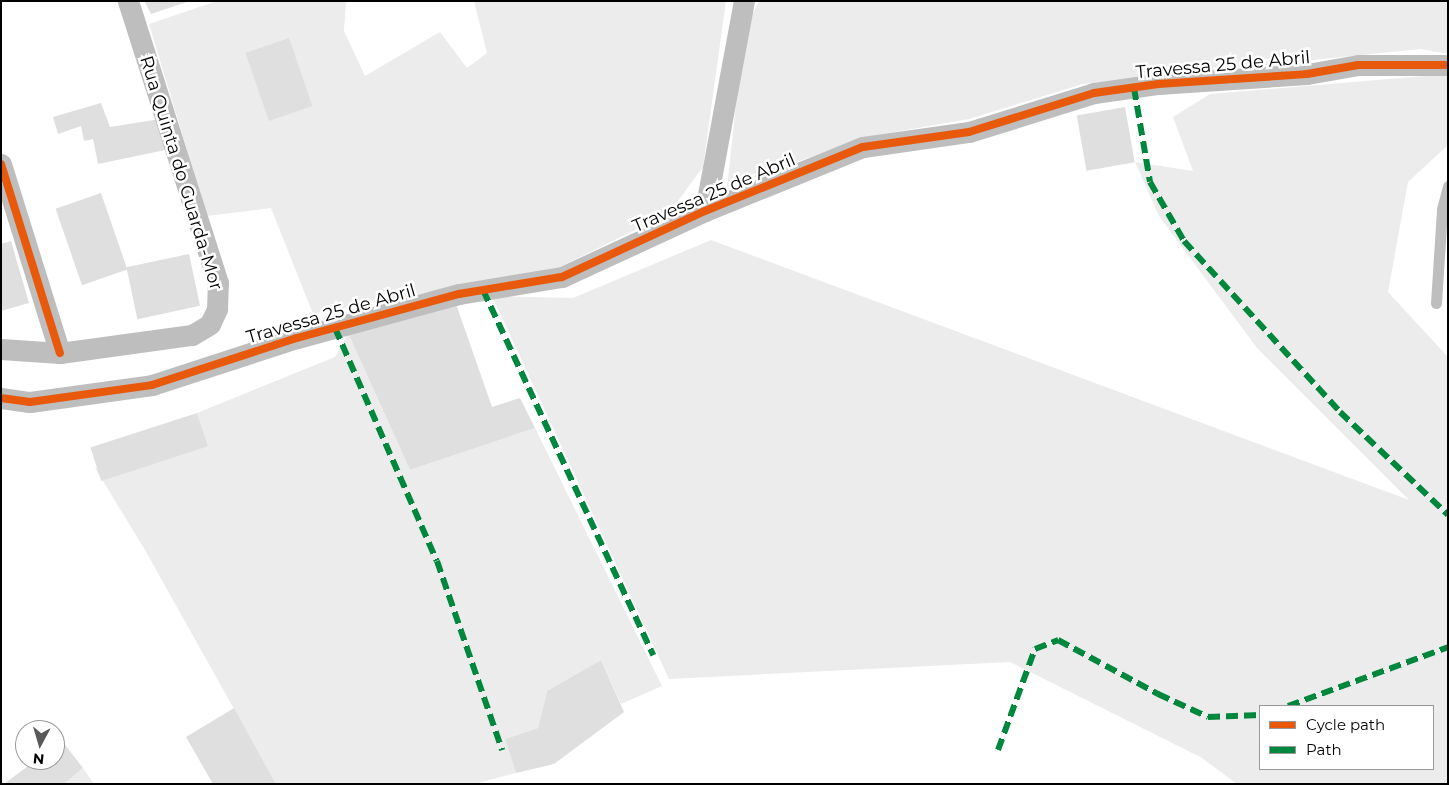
<!DOCTYPE html>
<style>
body{margin:0}
#map{position:relative;width:1449px;height:785px;overflow:hidden;background:#fff;font-family:Montserrat,sans-serif}
div>[style]{position:absolute}
.green>*{inset:0;background:#ececec}
.building>*{inset:0;background:#dfdfdf;transform-origin:0 0}
.service>*{height:11px;margin:-5.5px;padding:0 5.5px;transform-origin:5.5px;border-radius:5.5px;background:#bebebe}
.minor>*{height:21px;margin:-10.5px;padding:0 10.5px;transform-origin:10.5px;border-radius:10.5px;background:#bebebe}
.quiet>*{height:6px;margin-top:-3px;transform-origin:0;background:repeating-linear-gradient(90deg,#00873e 0 12px,transparent 0 18px)}
.cycleway>*{height:8px;margin:-4px;padding:0 4px;transform-origin:4px;border-radius:4px;background:#e8590c}
span{translate:-50% -50%;white-space:nowrap;text-align:center;line-height:1.15;-webkit-text-stroke:5px #fff;paint-order:stroke}
.street-label{font-size:18px;color:#000}
.frame{position:absolute;inset:0;border:2px solid #000;pointer-events:none}
.legend{position:absolute;left:1259px;top:705px;width:175px;height:65px;box-sizing:border-box;background:#fff;border:1px solid #999;margin:0;padding:6px 9px;list-style:none;font-size:15px;color:#000}
.legend li{display:flex;align-items:center;gap:10px;height:25px}
.legend b{width:25px;border:1px solid #999}
.north{position:absolute;left:15px;top:720px;width:50px;height:50px;box-sizing:border-box;background:#fff;border:1px solid #999;border-radius:50%;rotate:186deg;font-size:14px;font-weight:700;line-height:20px;text-align:center;color:#000}
.north::after{content:'';display:block;margin:auto;width:18px;height:22px;background:#595959;clip-path:polygon(50% 0,100% 100%,50% 72%,0 100%)}
</style>
<div id="map">
<div class="green">
<div style="clip-path:polygon(217px 1px,346px 1px,344px 31px,365px 76px,440px 32px,467px 68px,487px 53px,474px 1px,726px 1px,703px 167px,669px 213px,558px 268px,313px 314px,271px 208px,207px 216px,149px 24px)"></div>
<div style="clip-path:polygon(759px 1px,1448px 1px,1448px 54px,1420px 49px,1083px 84px,969px 119px,861px 138px,727px 188px,744px 31px)"></div>
<div style="clip-path:polygon(evenodd,1448px 74px,1448px 145px,1408px 182px,1388px 292px,1448px 357px,1448px 784px,1237px 784px,1202px 758px,1010px 662px,669px 679px,492px 296px,573px 298px,711px 240px,1409px 500px,1257px 348px,1159px 216px,1135px 162px,1193px 171px,1173px 117px,1210px 94px,1448px 74px,1260px 706px,1433px 706px,1433px 769px,1260px 769px,1260px 706px)"></div>
<div style="clip-path:polygon(348px 333px,410px 470px,535px 428px,662px 686px,621px 704px,601px 660px,547px 691px,538px 728px,505px 739px,516px 773px,474px 784px,276px 784px,145px 550px,95px 468px,207px 446px,197px 413px,335px 357px)"></div>
<div style="clip-path:polygon(83px 768px,94px 784px,64px 784px)"></div>
</div>
<div class="building">
<div style="clip-path:polygon(190px 1px,151px 14px,145px 2px,146px 1px)"></div>
<div style="left:289px;top:38px;width:72px;height:46px;rotate:71deg"></div>
<div style="clip-path:polygon(101px 103px,110px 127px,160px 119px,170px 149px,98px 164px,93px 139px,84px 141px,81px 126px,58px 134px,53px 117px)"></div>
<div style="left:1125px;top:107px;width:56px;height:49px;rotate:80deg"></div>
<div style="left:101px;top:193px;width:81px;height:48px;rotate:71deg"></div>
<div style="clip-path:polygon(11px 241px,29px 303px,1px 311px,1px 244px)"></div>
<div style="left:189px;top:254px;width:53px;height:64px;rotate:78deg"></div>
<div style="clip-path:polygon(456px 304px,492px 407px,520px 398px,535px 428px,410px 470px,348px 333px)"></div>
<div style="left:197px;top:413px;width:35px;height:112px;rotate:72deg"></div>
<div style="clip-path:polygon(601px 660px,624px 712px,554px 764px,516px 773px,505px 739px,538px 728px,547px 691px)"></div>
<div style="clip-path:polygon(234px 708px,276px 784px,213px 784px,186px 737px)"></div>
<div style="clip-path:polygon(62px 741px,83px 768px,64px 784px,4px 784px,36px 760px,55px 760px,55px 746px)"></div>
</div>
<div class="service">
<div style="left:1436px;top:303px;width:94px;rotate:-86.3deg"></div>
<div style="left:1442px;top:209px;width:24px;rotate:-75deg"></div>
</div>
<div class="minor">
<div style="left:1px;top:164px;width:198px;rotate:72.7deg"></div>
<div style="left:705px;top:211px;width:214px;rotate:-79.5deg"></div>
<div style="left:1px;top:349px;width:59px;rotate:3.9deg"></div>
<div style="left:60px;top:353px;width:133px;rotate:-7.8deg"></div>
<div style="left:192px;top:335px;width:21px;rotate:-31deg"></div>
<div style="left:210px;top:324px;width:17px;rotate:-65deg"></div>
<div style="left:217px;top:309px;width:26px;rotate:-88deg"></div>
<div style="left:218px;top:283px;width:296px;rotate:-107.7deg"></div>
<div style="left:1px;top:398px;width:29px;rotate:8deg"></div>
<div style="left:30px;top:402px;width:123px;rotate:-7.9deg"></div>
<div style="left:152px;top:385px;width:152px;rotate:-18deg"></div>
<div style="left:297px;top:338px;width:168px;rotate:-15.2deg"></div>
<div style="left:459px;top:294px;width:104px;rotate:-9.4deg"></div>
<div style="left:562px;top:277px;width:157px;rotate:-24.8deg"></div>
<div style="left:705px;top:211px;width:170px;rotate:-22.1deg"></div>
<div style="left:863px;top:147px;width:107px;rotate:-8.1deg"></div>
<div style="left:969px;top:132px;width:131px;rotate:-17.3deg"></div>
<div style="left:1094px;top:93px;width:65px;rotate:-8deg"></div>
<div style="left:1158px;top:84px;width:149px;rotate:-3.8deg"></div>
<div style="left:1307px;top:74px;width:52px;rotate:-10deg"></div>
<div style="left:1358px;top:65px;width:90px"></div>
</div>
<div class="quiet">
<div style="left:1134px;top:88px;width:95px;rotate:80.3deg"></div>
<div style="left:1150px;top:182px;width:68px;rotate:60deg"></div>
<div style="left:1184px;top:241px;width:231px;rotate:47.6deg"></div>
<div style="left:1340px;top:412px;width:149px;rotate:43.6deg"></div>
<div style="left:483px;top:290px;width:403px;rotate:65deg"></div>
<div style="left:335px;top:328px;width:254px;rotate:66.4deg"></div>
<div style="left:437px;top:561px;width:200px;rotate:71deg"></div>
<div style="left:1288px;top:706px;width:171px;rotate:-20.2deg"></div>
<div style="left:998px;top:750px;width:108px;rotate:-69.9deg"></div>
<div style="left:1035px;top:649px;width:25px;rotate:-21deg"></div>
<div style="left:1058px;top:640px;width:114px;rotate:28.4deg"></div>
<div style="left:1158px;top:694px;width:55px;rotate:24.7deg"></div>
<div style="left:1208px;top:717px;width:52px;rotate:-2.2deg"></div>
</div>
<div class="cycleway">
<div style="left:1px;top:164px;width:198px;rotate:72.7deg"></div>
<div style="left:1px;top:398px;width:29px;rotate:8deg"></div>
<div style="left:30px;top:402px;width:123px;rotate:-7.9deg"></div>
<div style="left:152px;top:385px;width:152px;rotate:-18deg"></div>
<div style="left:297px;top:338px;width:168px;rotate:-15.2deg"></div>
<div style="left:459px;top:294px;width:104px;rotate:-9.4deg"></div>
<div style="left:562px;top:277px;width:157px;rotate:-24.8deg"></div>
<div style="left:705px;top:211px;width:170px;rotate:-22.1deg"></div>
<div style="left:863px;top:147px;width:107px;rotate:-8.1deg"></div>
<div style="left:969px;top:132px;width:131px;rotate:-17.3deg"></div>
<div style="left:1094px;top:93px;width:65px;rotate:-8deg"></div>
<div style="left:1158px;top:84px;width:149px;rotate:-3.8deg"></div>
<div style="left:1307px;top:74px;width:52px;rotate:-10deg"></div>
<div style="left:1358px;top:65px;width:90px"></div>
</div>
<div class="street-label">
<span style="left:1223px;top:65px;rotate:-5deg">Travessa 25 de Abril</span>
<span style="left:181px;top:173px;rotate:73deg">Rua Quinta do Guarda-Mor</span>
<span style="left:714px;top:193px;rotate:-23deg">Travessa 25 de Abril</span>
<span style="left:331px;top:314px;rotate:-16deg">Travessa 25 de Abril</span>
</div>
<div class="frame"></div>
<ul class="legend">
<li><b style="height:6px;background:#e8590c"></b>Cycle path</li>
<li><b style="height:6px;background:#00873e"></b>Path</li>
</ul>
<div class="north">N</div>
</div>
